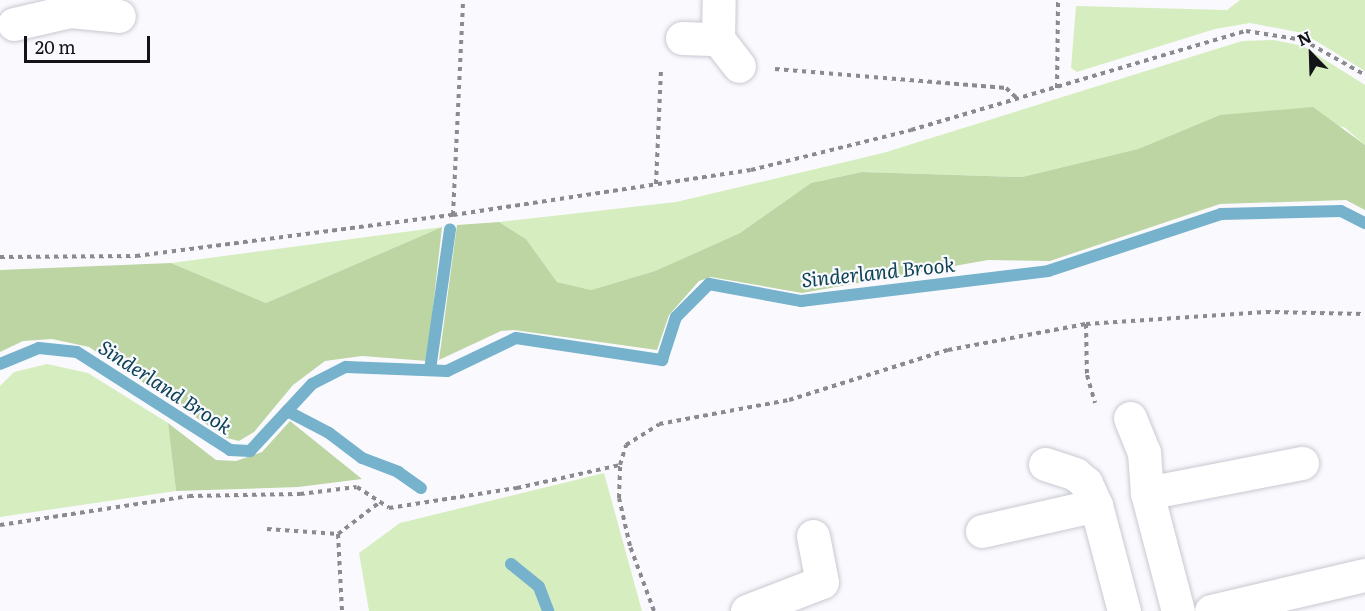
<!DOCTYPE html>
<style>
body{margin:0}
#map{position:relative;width:1365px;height:611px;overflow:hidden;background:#fafafe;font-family:Literata,serif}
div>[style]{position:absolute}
.green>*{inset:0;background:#d6edbf}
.forest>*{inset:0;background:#bcd5a3}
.stream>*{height:12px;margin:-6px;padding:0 6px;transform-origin:6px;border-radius:6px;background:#76b2cc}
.path>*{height:4px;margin-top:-2px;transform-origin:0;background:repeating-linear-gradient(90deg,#8b8b8f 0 4.5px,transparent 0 9px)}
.roads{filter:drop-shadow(0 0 2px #c8c9d2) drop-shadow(0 0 2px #c8c9d2)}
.minor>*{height:33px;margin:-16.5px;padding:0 16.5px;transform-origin:16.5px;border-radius:16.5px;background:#fff}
span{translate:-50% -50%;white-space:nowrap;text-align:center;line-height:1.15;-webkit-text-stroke:4.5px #fafafe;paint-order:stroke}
.water-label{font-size:20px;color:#0e4356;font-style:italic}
.north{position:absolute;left:1281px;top:24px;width:60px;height:60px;-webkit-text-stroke:4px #fafafe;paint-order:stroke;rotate:337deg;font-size:16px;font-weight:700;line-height:24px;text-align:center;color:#131417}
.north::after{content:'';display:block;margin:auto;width:21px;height:27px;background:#131417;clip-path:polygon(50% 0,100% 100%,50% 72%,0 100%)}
.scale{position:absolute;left:24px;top:36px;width:126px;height:27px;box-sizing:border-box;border:3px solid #131417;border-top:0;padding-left:8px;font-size:18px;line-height:21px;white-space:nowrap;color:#131417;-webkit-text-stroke:4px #fafafe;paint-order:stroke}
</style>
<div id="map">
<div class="green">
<div style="clip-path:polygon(1240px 0,1365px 0,1365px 71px,1303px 33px,1250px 23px,1215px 29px,1077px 72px,1071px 68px,1076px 6px,1227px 10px)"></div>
<div style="clip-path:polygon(1274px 40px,1303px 46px,1365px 85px,1365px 145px,1344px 127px,1220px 115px,1138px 149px,1022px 177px,862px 172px,811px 183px,740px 233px,655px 271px,591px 290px,557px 282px,526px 239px,499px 222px,676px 202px,883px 153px,1242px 41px)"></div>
<div style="clip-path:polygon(442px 227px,266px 303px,171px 263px)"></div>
<div style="clip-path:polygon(47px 364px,88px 373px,168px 423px,176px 491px,0 517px,0 386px,14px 372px)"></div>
<div style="clip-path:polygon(604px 473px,642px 611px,369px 611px,359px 553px,400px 523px)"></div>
</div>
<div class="forest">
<div style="clip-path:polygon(1313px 107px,1365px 145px,1365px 210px,1346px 200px,1220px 204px,1050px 261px,988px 260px,802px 293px,711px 277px,699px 281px,669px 315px,657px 350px,514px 330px,501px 331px,439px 360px,457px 225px,499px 222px,526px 239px,557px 282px,591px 290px,655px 271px,740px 233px,811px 183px,862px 172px,1022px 177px,1138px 149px,1220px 115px)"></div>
<div style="clip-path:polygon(442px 227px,427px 361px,362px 356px,325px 361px,293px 385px,254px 432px,239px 441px,227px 438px,89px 347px,52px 339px,23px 341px,0 352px,0 270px,171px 263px,266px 303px)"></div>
<div style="clip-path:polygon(290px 421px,362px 479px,298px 487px,176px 491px,168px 423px,216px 460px,236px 461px,262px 452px)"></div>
</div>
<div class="stream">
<div style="left:0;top:364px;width:42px;rotate:-22.3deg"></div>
<div style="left:39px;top:348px;width:38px;rotate:6deg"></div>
<div style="left:77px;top:352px;width:182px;rotate:32.6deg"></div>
<div style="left:230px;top:450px;width:20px;rotate:3deg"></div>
<div style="left:250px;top:451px;width:91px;rotate:-47.2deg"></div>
<div style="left:312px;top:384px;width:38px;rotate:-27deg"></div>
<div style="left:346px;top:367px;width:101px;rotate:2.3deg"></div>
<div style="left:447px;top:371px;width:76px;rotate:-25.6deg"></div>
<div style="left:516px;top:338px;width:148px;rotate:8.6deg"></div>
<div style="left:662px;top:360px;width:45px;rotate:-72deg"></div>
<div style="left:676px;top:317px;width:47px;rotate:-45deg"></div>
<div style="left:709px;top:284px;width:94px;rotate:10.5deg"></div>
<div style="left:801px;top:301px;width:249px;rotate:-6.9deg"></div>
<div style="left:1048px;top:271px;width:182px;rotate:-18.2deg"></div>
<div style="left:1221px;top:214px;width:120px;rotate:-1.4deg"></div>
<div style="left:1341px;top:211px;width:27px;rotate:27deg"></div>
<div style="left:430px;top:370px;width:142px;rotate:-81.9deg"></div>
<div style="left:287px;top:411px;width:47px;rotate:27.6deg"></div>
<div style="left:329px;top:433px;width:41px;rotate:37.1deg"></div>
<div style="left:362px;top:458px;width:39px;rotate:21deg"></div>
<div style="left:398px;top:472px;width:28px;rotate:35deg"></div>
<div style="left:511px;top:564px;width:36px;rotate:39deg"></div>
<div style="left:539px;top:587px;width:26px;rotate:69deg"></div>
</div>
<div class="path">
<div style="left:775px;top:69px;width:232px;rotate:4.7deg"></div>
<div style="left:1006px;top:88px;width:18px;rotate:43deg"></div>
<div style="left:1057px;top:88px;width:88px;rotate:-89.3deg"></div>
<div style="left:656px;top:184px;width:116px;rotate:-87.5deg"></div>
<div style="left:453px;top:215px;width:215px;rotate:-87.3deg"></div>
<div style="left:0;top:257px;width:136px;rotate:-0.4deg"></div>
<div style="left:136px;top:256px;width:320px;rotate:-7.4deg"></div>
<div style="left:453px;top:215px;width:301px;rotate:-8.6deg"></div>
<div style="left:751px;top:170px;width:165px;rotate:-14deg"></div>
<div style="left:911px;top:130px;width:349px;rotate:-16.5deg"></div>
<div style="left:1246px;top:31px;width:58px;rotate:9deg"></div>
<div style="left:1303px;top:40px;width:71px;rotate:29.4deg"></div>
<div style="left:1086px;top:324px;width:51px;rotate:88.9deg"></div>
<div style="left:1087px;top:375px;width:29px;rotate:74deg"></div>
<div style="left:0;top:525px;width:191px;rotate:-8.7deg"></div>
<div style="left:189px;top:496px;width:111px;rotate:-1deg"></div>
<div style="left:300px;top:494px;width:57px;rotate:-7deg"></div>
<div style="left:357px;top:487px;width:38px;rotate:33deg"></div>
<div style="left:389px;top:508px;width:130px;rotate:-8.9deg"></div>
<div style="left:517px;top:488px;width:106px;rotate:-12.6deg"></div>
<div style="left:267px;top:529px;width:71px;rotate:4deg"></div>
<div style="left:338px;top:534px;width:77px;rotate:87deg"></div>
<div style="left:338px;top:534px;width:53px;rotate:-37.3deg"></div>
<div style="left:654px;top:611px;width:69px;rotate:-110.3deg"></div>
<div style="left:630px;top:546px;width:49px;rotate:-102.9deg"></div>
<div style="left:619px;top:498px;width:33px;rotate:-88deg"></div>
<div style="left:620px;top:465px;width:21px;rotate:-73deg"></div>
<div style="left:626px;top:445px;width:39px;rotate:-32deg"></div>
<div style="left:659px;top:424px;width:132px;rotate:-10.5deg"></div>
<div style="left:789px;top:400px;width:167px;rotate:-17.5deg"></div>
<div style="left:948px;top:350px;width:140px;rotate:-10.7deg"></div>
<div style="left:1086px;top:324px;width:180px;rotate:-3.8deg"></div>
<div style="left:1266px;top:312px;width:99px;rotate:1.2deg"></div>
</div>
<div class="roads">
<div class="minor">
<div style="left:14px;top:24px;width:57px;rotate:-13.1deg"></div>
<div style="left:70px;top:11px;width:49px;rotate:5.8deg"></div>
<div style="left:682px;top:38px;width:36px;rotate:2deg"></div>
<div style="left:718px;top:39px;width:34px;rotate:52deg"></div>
<div style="left:718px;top:39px;width:39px;rotate:-89deg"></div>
<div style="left:1130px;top:418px;width:37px;rotate:68deg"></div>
<div style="left:1144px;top:452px;width:41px;rotate:85.8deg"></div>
<div style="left:1147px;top:493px;width:122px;rotate:75.3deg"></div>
<div style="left:1045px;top:464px;width:32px;rotate:18deg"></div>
<div style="left:1075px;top:474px;width:14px;rotate:39deg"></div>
<div style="left:1086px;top:483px;width:24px;rotate:66deg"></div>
<div style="left:1096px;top:505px;width:110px;rotate:75.2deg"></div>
<div style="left:1147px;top:493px;width:158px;rotate:-11deg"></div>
<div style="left:982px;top:531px;width:117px;rotate:-12.8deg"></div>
<div style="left:747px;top:611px;width:80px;rotate:-21.1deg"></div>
<div style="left:822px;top:582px;width:47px;rotate:-101.1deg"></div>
<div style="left:1211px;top:611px;width:158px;rotate:-13.2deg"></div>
</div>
</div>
<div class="water-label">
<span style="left:878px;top:271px;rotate:-6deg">Sinderland Brook</span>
<span style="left:166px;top:386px;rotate:33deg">Sinderland Brook</span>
</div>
<div class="north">N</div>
<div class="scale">20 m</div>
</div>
